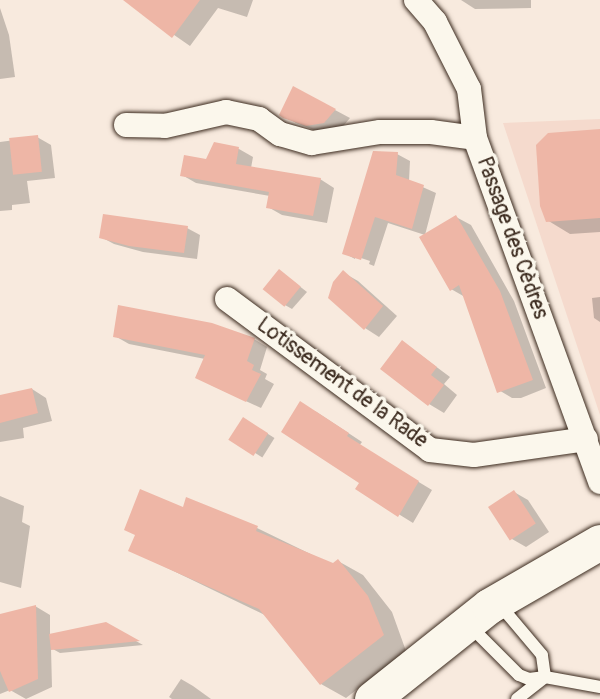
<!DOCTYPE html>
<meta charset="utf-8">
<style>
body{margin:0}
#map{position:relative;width:600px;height:699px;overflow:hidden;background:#f8eade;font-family:Pangolin,sans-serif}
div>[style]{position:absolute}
.built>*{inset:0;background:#f5dacd}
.shadow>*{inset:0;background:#0003;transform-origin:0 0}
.building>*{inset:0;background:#eeb6a6;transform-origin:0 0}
.roads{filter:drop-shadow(0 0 2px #3b2a1e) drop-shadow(0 0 2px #3b2a1e)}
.lane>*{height:12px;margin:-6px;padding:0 6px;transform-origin:6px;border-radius:6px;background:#fbf7ec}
.street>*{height:24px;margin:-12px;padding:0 12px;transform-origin:12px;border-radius:12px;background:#fbf7ec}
.secondary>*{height:35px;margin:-17.5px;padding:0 17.5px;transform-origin:17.5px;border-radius:17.5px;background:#fbf7ec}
span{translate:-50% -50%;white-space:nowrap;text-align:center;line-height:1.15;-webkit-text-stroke:7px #fbf7ec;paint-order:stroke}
.street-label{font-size:21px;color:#3b2a1e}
</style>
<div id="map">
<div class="built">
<div style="clip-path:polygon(600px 119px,600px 415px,503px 123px)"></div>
</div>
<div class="shadow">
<div style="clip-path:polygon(138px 0,253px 0,247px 17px,218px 8px,190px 46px,141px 12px)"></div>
<div style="clip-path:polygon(531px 0,531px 8px,475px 9px,461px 0)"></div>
<div style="clip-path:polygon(0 8px,9px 35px,15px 77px,0 79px)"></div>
<div style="clip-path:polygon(294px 88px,335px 110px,350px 118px,339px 131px,322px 133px,296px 123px,282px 114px)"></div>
<div style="clip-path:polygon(600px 131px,600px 232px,570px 234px,547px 220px)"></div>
<div style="clip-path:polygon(37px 137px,51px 145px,55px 178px,27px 181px,30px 203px,12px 205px,12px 210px,0 211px,0 142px)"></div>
<div style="clip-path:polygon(215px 144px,239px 149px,253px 157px,251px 168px,320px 179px,334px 188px,327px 223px,282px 215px,268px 207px,270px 196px,196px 183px,182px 175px,207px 161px)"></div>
<div style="clip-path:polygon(397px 154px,410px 161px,409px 181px,436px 193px,425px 235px,456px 217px,471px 225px,514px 301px,546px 388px,521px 398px,512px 398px,497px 389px,465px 297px,451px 289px,425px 235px,388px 223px,374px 266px,369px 264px,370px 261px,355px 256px,355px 259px,344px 253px)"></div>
<div style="clip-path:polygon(187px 228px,200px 235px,197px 259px,143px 252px,114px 244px,101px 237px)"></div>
<div style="clip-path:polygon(280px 271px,307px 292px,292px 309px,285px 305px)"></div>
<div style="clip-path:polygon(344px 273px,358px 281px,397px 316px,379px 337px,365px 328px)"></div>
<div style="clip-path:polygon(600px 297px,600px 322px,594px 318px,592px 298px)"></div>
<div style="clip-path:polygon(115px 336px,254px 339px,267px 347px,260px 370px,267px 374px,265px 379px,274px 384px,261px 408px,211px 385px,205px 359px,129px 344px)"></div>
<div style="clip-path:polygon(403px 342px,450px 377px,444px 384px,457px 395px,444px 413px,429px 404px)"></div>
<div style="clip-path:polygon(32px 389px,46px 398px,52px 421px,23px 428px,24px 438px,0 442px,0 397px)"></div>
<div style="clip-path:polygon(315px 411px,362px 442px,359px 446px,432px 490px,413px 523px,358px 489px,361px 483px)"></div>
<div style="left:244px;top:419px;width:36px;height:23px;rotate:32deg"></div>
<div style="clip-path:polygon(514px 492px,528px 500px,549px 532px,526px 547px,512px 539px)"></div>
<div style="clip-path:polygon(0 496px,24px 506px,22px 522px,30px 526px,21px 588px,0 582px)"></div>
<div style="clip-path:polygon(184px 509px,257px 528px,333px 565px,338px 561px,363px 575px,392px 612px,406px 651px,346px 698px,321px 684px,269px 617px,130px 550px)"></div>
<div style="clip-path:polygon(35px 606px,50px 615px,50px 636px,106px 624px,143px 645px,60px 653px,51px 648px,52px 687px,26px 699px,10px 690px,0 694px,0 616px)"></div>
<div style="clip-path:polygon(181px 679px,193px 686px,211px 699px,172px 699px,169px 697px)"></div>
</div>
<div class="building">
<div style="clip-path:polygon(123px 0,200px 0,172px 38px)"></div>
<div style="clip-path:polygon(293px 86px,336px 109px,324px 123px,306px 126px,283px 118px,279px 115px)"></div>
<div style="clip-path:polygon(600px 129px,600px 218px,546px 222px,540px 206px,536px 145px,548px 133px)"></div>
<div style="left:38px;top:135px;width:37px;height:29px;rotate:84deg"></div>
<div style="clip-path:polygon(214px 142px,239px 147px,236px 164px,321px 178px,313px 216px,266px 208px,269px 192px,180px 176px,184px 155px,206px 159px)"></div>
<div style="clip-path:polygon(373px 151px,398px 152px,396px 175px,424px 185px,412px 229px,375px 217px,361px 260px,342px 254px)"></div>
<div style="clip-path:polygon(103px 214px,188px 226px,184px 253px,129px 246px,99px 238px)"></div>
<div style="clip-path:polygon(456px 215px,500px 291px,533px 380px,497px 393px,459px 285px,450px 291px,419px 237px)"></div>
<div style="left:279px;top:269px;width:28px;height:26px;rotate:39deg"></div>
<div style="clip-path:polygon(343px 270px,383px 306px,364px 330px,328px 298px,333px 282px)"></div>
<div style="clip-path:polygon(118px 305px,212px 323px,255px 338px,247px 361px,254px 365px,252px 370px,261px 374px,246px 402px,195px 378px,205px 355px,113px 337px)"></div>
<div style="clip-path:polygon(402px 340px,437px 367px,431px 375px,444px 385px,428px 406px,380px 369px)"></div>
<div style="clip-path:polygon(32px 388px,38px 413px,0 423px,0 395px)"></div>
<div style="clip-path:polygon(300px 401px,349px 433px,347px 436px,419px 481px,398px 517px,355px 489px,359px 483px,281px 432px)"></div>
<div style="left:243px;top:417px;width:30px;height:27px;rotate:33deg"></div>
<div style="clip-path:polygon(140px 489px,183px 507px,186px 497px,258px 526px,256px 531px,333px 563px,338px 559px,368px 596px,384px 635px,320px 685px,259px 609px,128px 551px,135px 535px,124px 530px)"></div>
<div style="left:514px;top:490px;width:40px;height:31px;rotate:57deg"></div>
<div style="clip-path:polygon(36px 605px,38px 679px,9px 692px,0 671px,0 614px)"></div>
<div style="clip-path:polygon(106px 622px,140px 641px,51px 650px,49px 634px)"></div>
</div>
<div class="roads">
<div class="lane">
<div style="left:468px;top:624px;width:72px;rotate:45deg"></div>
<div style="left:519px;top:675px;width:11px;rotate:22deg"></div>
<div style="left:529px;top:679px;width:16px;rotate:-7deg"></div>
<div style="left:545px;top:677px;width:22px;rotate:-98deg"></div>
<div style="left:542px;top:655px;width:67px;rotate:-130.1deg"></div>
<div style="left:517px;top:699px;width:36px;rotate:-38deg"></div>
<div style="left:545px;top:677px;width:56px;rotate:10.3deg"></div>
</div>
<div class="street">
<div style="left:416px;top:0;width:29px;rotate:49deg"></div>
<div style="left:435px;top:22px;width:75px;rotate:63.1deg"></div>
<div style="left:469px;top:89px;width:49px;rotate:83deg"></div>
<div style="left:475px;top:138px;width:366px;rotate:70deg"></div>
<div style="left:126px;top:125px;width:39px;rotate:1deg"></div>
<div style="left:165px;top:126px;width:63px;rotate:-12.9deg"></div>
<div style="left:226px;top:112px;width:34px;rotate:12deg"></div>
<div style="left:259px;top:119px;width:26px;rotate:36deg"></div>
<div style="left:280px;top:134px;width:33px;rotate:16deg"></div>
<div style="left:312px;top:143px;width:69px;rotate:-9.2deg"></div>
<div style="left:380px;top:132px;width:51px"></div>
<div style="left:431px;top:132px;width:44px;rotate:7.8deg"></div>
<div style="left:227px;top:299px;width:253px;rotate:36.6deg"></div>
<div style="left:430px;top:450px;width:44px;rotate:6.5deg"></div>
<div style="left:474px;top:455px;width:113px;rotate:-8.1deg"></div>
</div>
<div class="secondary">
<div style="left:372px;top:699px;width:149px;rotate:-38.5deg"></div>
<div style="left:489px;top:606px;width:128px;rotate:-30deg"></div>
</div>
</div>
<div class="street-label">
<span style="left:512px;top:238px;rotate:70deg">Passage des Cèdres</span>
<span style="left:342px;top:383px;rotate:36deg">Lotissement de la Rade</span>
</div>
</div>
